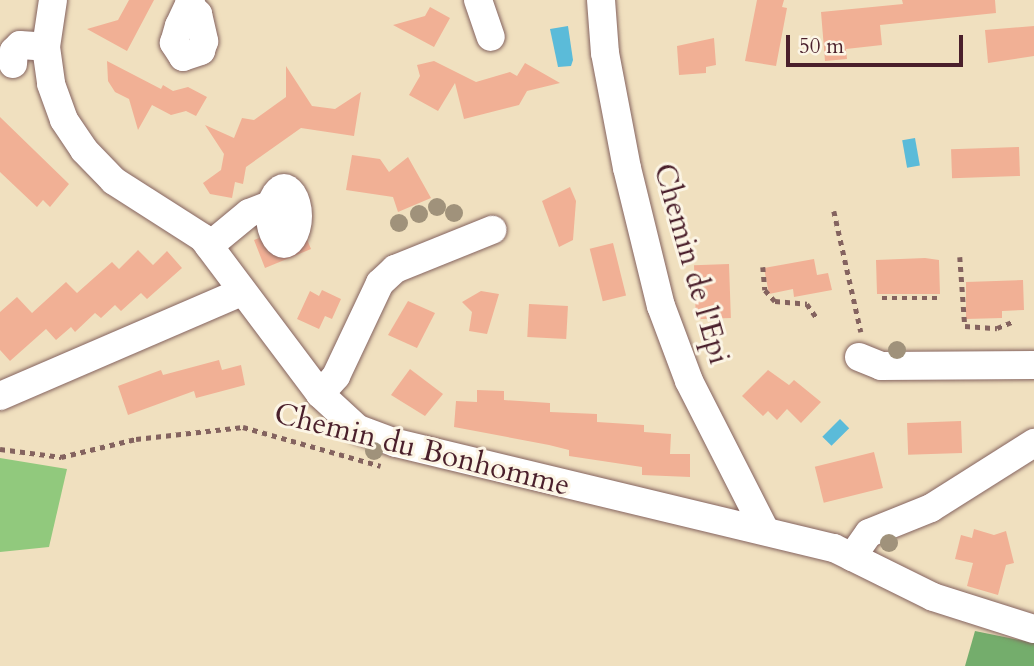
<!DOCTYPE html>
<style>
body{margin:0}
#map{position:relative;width:1034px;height:666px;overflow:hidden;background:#f0e0bf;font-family:Cardo,serif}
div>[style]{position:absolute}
.green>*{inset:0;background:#91c97d}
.forest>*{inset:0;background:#74ad6c}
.water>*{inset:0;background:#5bbbd9;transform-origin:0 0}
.building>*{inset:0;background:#f1b095;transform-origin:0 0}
.path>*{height:4.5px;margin-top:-2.25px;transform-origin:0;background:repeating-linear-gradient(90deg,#84635f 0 5px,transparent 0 10px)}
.roads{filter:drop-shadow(0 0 2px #84635f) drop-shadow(0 0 2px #84635f)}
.minor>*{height:28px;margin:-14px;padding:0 14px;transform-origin:14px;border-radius:14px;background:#fff}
.minor>.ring{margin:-14px;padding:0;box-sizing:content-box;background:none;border:28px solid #fff;border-radius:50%}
.trees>*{width:18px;height:18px;margin:-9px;border-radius:50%;background:#a0927b}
span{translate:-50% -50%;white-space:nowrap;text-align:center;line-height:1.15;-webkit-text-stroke:6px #fcf5e5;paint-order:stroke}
.street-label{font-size:30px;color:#4a1f2b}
.scale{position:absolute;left:786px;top:35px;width:177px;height:32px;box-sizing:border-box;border:4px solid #4a1f2b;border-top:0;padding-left:9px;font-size:21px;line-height:24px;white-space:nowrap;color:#4a1f2b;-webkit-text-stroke:5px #fcf5e5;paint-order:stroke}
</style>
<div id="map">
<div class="green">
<div style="clip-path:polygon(0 458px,67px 469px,49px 547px,0 552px)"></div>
</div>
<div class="forest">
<div style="clip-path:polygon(975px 631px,1034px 643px,1034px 666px,965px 666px)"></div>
</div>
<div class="water">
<div style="clip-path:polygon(568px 26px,573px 60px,571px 66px,558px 67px,550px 29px)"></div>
<div style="left:915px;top:138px;width:28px;height:13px;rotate:80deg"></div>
<div style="left:840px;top:419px;width:13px;height:25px;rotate:45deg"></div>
</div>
<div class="building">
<div style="clip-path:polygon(129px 0,154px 0,127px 51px,87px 29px,118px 20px)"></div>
<div style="clip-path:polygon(757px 0,784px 0,782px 7px,787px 8px,776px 66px,745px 61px)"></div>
<div style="clip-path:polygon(902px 0,995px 0,996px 13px,880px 25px,882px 45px,846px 49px,847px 59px,825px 61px,821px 12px,903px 4px)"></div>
<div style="clip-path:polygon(430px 7px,450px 18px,434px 47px,393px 25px,425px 16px)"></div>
<div style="clip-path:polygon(1034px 26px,1034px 56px,988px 63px,985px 30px)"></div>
<div style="clip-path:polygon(714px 38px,716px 65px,706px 67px,706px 73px,679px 75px,677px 46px)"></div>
<div style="clip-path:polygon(107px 61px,161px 89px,163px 85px,173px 91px,188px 87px,207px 97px,196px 116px,186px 111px,171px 115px,152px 105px,138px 130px,129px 99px,115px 92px,108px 81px)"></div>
<div style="clip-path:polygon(434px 61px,476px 82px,510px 72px,517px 76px,525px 63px,560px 83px,527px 91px,519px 105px,464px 119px,455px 83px,438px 111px,409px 95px,420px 76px,417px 65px)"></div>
<div style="clip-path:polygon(286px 66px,312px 106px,335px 109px,361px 92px,354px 136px,301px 128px,246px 167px,243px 184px,235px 182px,232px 198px,210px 194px,203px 183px,221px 170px,224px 154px,205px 125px,234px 138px,242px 118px,254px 120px,286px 97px)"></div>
<div style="clip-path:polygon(0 117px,69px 184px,50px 207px,43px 200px,37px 207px,0 172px)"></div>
<div style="left:1019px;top:147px;width:29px;height:68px;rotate:88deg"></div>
<div style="clip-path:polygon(352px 155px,380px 159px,389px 172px,408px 157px,431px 198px,398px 212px,393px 197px,346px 190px)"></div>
<div style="clip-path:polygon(570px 187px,576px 201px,573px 240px,559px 247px,542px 201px)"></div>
<div style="clip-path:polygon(302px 227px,311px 249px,265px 268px,254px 240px,282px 229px,285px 235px)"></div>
<div style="left:613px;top:243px;width:54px;height:24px;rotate:76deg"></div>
<div style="clip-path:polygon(138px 250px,153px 265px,167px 251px,182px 268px,147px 299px,141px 293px,121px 311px,115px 305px,101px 318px,95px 313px,75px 332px,71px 327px,56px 340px,46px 329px,10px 361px,0 350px,0 312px,17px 297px,32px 313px,66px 282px,77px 293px,112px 262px,119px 269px)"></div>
<div style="clip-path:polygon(925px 258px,939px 260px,940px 294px,877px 294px,876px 260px)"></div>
<div style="clip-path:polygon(814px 259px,817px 275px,828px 273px,832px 290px,794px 297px,793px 289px,769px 294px,764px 268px)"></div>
<div style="left:729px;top:264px;width:54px;height:35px;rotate:88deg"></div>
<div style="clip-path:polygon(1023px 280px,1024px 310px,1002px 311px,1002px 318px,966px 319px,966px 282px)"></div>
<div style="clip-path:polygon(322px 290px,341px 299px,332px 319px,325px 316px,319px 329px,297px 319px,310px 291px,319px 296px)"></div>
<div style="clip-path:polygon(481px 291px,499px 294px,487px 334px,469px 331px,472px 312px,462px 302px)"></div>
<div style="clip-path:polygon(408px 301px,435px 313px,417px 348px,388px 335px)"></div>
<div style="left:529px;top:304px;width:39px;height:33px;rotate:3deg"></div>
<div style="clip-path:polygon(219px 360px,222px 370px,241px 365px,245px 385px,196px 398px,194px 391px,128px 415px,118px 386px,161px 370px,163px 375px)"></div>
<div style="clip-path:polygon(410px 369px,443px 394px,425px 416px,391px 395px)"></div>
<div style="clip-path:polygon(768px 370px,789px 385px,794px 380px,821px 402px,801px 423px,787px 409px,777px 420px,768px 411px,763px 416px,742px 396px)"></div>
<div style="clip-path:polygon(477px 390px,504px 391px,504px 400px,550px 403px,550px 412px,597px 414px,597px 422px,644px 425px,644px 432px,671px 434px,670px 454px,690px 454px,690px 477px,642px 475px,642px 467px,569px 456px,569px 450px,549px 445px,454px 427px,456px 401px,477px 402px)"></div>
<div style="left:961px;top:421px;width:32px;height:54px;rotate:88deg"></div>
<div style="left:874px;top:452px;width:37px;height:61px;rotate:76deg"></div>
<div style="clip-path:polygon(974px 529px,994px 535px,1006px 531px,1014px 563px,1006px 565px,998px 595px,967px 586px,973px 563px,955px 559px,961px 535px,972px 538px)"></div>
</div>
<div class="path">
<div style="left:834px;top:211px;width:124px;rotate:77.4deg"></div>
<div style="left:960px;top:257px;width:69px;rotate:85.9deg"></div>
<div style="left:965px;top:326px;width:32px;rotate:4deg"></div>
<div style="left:997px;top:328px;width:18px;rotate:-22deg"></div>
<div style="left:763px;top:267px;width:23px;rotate:85deg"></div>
<div style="left:765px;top:290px;width:15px;rotate:48deg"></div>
<div style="left:775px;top:301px;width:32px;rotate:5deg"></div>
<div style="left:807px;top:304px;width:16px;rotate:55deg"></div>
<div style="left:882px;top:298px;width:59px"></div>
<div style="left:0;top:449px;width:62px;rotate:7.5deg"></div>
<div style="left:61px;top:457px;width:77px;rotate:-13.5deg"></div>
<div style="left:136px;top:439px;width:108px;rotate:-6.4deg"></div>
<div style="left:243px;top:427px;width:143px;rotate:15.8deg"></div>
</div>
<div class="roads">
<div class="minor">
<div style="left:53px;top:0;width:48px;rotate:98.5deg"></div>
<div style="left:46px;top:47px;width:37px;rotate:82deg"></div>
<div style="left:51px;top:84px;width:38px;rotate:70deg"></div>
<div style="left:64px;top:120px;width:36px;rotate:56deg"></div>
<div style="left:84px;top:150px;width:43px;rotate:45.9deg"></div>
<div style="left:114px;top:181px;width:106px;rotate:32.6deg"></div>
<div style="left:203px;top:238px;width:195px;rotate:53.1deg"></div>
<div style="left:320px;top:394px;width:52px;rotate:42.6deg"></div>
<div style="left:358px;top:429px;width:40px;rotate:20.2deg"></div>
<div style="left:396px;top:443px;width:450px;rotate:13.5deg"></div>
<div style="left:834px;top:548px;width:110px;rotate:26.3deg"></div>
<div style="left:933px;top:597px;width:106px;rotate:17.6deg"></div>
<div style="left:478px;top:0;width:39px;rotate:71deg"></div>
<div style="left:601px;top:0;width:53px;rotate:85.7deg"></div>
<div style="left:605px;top:53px;width:117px;rotate:79.2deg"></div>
<div style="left:627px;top:168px;width:142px;rotate:76.2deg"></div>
<div style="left:661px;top:306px;width:80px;rotate:69.5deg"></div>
<div style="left:689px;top:381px;width:167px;rotate:63deg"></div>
<div style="left:189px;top:5px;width:13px;rotate:45deg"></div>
<div style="left:198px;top:14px;width:28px;rotate:77deg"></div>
<div style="left:204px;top:41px;width:10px;rotate:107deg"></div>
<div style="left:201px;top:51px;width:19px;rotate:162deg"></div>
<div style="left:183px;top:57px;width:17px;rotate:-123deg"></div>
<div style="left:174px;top:43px;width:18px;rotate:-74deg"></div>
<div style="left:179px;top:26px;width:23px;rotate:-65deg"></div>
<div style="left:189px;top:5px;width:5px;rotate:-68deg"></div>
<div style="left:13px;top:64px;width:13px;rotate:-86deg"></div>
<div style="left:14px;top:51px;width:8px;rotate:-45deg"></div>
<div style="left:20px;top:45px;width:26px;rotate:4deg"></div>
<div class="ring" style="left:270px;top:188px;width:-2px;height:-2px"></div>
<div style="left:209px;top:246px;width:52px;rotate:-39.5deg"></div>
<div style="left:249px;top:213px;width:22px;rotate:-21deg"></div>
<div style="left:859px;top:357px;width:24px;rotate:22deg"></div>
<div style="left:881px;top:366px;width:153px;rotate:-0.4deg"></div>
<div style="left:320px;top:394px;width:24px;rotate:-48deg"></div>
<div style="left:336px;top:376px;width:103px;rotate:-64.7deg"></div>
<div style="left:380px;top:283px;width:21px;rotate:-43deg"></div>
<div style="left:395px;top:269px;width:105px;rotate:-21.9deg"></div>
<div style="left:0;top:396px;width:263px;rotate:-23.3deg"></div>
<div style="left:852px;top:557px;width:29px;rotate:-55deg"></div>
<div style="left:869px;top:533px;width:67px;rotate:-22deg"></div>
<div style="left:931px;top:508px;width:122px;rotate:-32.3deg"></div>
</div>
</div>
<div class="trees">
<div style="left:437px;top:207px"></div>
<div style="left:454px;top:213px"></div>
<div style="left:419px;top:214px"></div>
<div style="left:399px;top:223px"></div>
<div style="left:897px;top:350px"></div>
<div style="left:374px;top:451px"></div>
<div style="left:889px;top:543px"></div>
</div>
<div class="street-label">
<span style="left:691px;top:264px;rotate:74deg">Chemin de l'Epi</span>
<span style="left:422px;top:450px;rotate:14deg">Chemin du Bonhomme</span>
</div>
<div class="scale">50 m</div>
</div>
